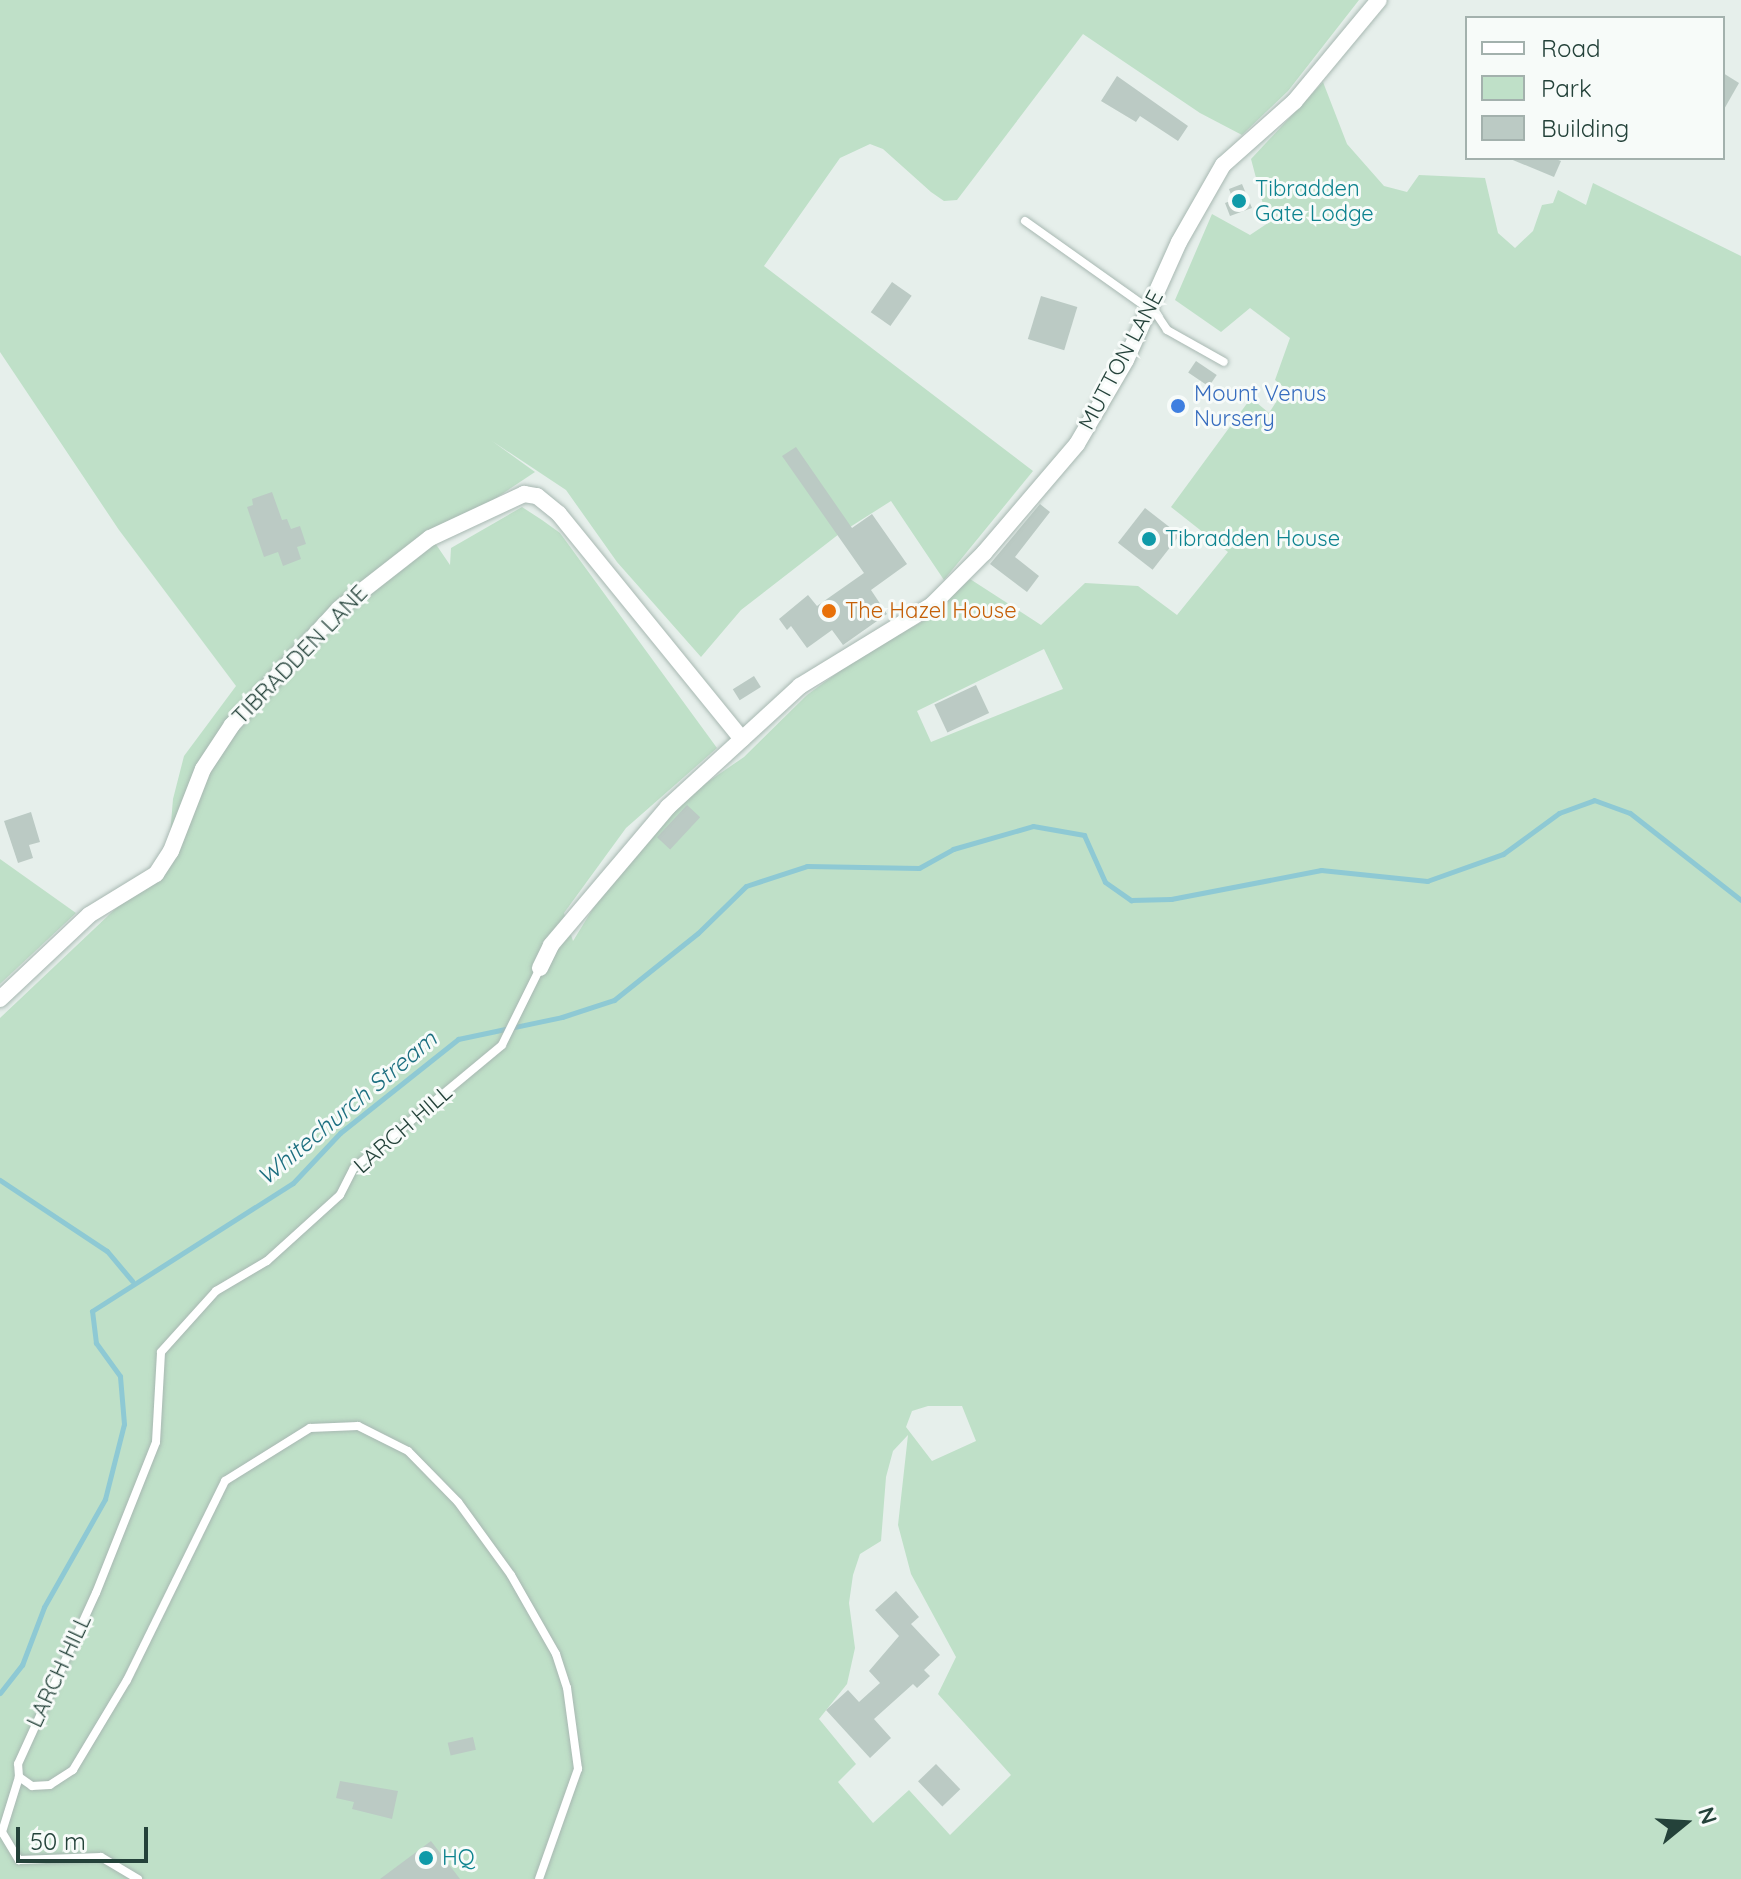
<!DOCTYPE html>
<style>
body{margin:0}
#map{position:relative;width:1741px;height:1879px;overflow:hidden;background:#e6efeb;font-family:Quicksand,sans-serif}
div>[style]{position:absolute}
.green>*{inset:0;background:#bfe0c8}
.stream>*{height:5px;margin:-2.5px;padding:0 2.5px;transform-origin:2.5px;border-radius:2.5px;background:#8ec9d4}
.building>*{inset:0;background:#bbcac4;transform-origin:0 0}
.roads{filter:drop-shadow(0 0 2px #a8b8b2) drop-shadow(0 0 2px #a8b8b2)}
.lane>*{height:8px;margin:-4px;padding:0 4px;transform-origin:4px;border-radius:4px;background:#fff}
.street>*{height:16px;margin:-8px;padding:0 8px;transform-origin:8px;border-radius:8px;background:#fff}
.dots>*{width:22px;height:22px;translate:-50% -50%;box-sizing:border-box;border:4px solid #f7fbf9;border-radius:50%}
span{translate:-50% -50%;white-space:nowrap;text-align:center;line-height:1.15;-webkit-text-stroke:6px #f7fbf9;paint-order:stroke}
.culture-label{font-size:22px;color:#0d838f}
.left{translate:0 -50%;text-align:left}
.street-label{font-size:22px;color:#24423a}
.shop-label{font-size:22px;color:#366cbe}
.food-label{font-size:22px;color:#c56008}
.water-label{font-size:24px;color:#1c6f80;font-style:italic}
.legend{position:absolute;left:1465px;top:16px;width:260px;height:144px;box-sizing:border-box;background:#f7fbf9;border:2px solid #a3b1ad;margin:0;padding:10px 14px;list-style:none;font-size:24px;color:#24423a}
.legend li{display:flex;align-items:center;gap:16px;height:40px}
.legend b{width:40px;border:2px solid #a3b1ad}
.north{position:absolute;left:1645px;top:1783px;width:80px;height:80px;-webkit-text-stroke:6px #f7fbf9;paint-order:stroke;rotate:72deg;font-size:22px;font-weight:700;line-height:32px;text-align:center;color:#24423a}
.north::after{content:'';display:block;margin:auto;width:28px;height:36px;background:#24423a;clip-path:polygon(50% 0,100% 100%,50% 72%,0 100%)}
.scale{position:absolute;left:16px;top:1827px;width:132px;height:36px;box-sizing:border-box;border:4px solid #24423a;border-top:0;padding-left:10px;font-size:24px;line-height:28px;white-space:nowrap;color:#24423a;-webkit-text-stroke:6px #f7fbf9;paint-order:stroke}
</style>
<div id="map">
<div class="green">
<div style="clip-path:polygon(evenodd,0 0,1359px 0,1288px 91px,1242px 135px,1200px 113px,1083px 34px,957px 200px,944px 201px,931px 192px,883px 149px,870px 144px,840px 158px,764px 266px,1033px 471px,944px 580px,891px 501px,839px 534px,741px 610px,701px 657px,617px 562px,566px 490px,492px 441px,535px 472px,433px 540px,450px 565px,451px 548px,522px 507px,542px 520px,560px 533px,717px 748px,626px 828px,564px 913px,573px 941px,613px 876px,677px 803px,744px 757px,807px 695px,866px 652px,929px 618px,970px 579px,1041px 625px,1085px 583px,1138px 586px,1177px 615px,1228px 552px,1171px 507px,1251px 398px,1269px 413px,1285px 388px,1275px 380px,1290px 338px,1250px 308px,1221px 332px,1175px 300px,1212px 214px,1250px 235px,1268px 223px,1251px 159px,1323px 82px,1347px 144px,1384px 186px,1407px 192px,1419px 175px,1485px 178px,1498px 233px,1515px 248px,1533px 231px,1542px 205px,1553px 203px,1558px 190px,1586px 205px,1593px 183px,1741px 256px,1741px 1879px,0 1879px,0 1018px,168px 859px,173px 799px,184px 756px,236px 686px,119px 530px,0 352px,0 0,1044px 649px,1063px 689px,931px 742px,917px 711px,1044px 649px,0 0,928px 1406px,962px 1406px,976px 1441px,932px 1461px,906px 1427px,912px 1411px,928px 1406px,0 0,908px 1435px,898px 1525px,911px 1574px,956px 1657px,938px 1694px,1011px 1775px,950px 1835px,909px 1790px,873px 1823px,838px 1782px,856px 1764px,819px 1719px,847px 1684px,855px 1648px,849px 1603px,853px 1575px,860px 1554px,881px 1541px,886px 1477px,893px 1451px,908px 1435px)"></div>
<div style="clip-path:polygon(0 859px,76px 913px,0 984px)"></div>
</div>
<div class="stream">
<div style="left:0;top:1180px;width:128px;rotate:33.6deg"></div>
<div style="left:107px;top:1251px;width:39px;rotate:50deg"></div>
<div style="left:0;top:1693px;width:36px;rotate:-52deg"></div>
<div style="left:22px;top:1665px;width:62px;rotate:-69.2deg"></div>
<div style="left:44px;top:1607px;width:124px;rotate:-60.5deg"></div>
<div style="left:105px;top:1499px;width:77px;rotate:-75.8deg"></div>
<div style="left:124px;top:1424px;width:48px;rotate:-94.8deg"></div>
<div style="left:120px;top:1376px;width:41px;rotate:-126deg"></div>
<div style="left:96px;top:1343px;width:32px;rotate:-97deg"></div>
<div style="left:92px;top:1311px;width:238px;rotate:-32.5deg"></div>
<div style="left:293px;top:1183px;width:69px;rotate:-46.8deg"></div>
<div style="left:340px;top:1133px;width:151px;rotate:-38.5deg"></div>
<div style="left:458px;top:1039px;width:106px;rotate:-11.9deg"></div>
<div style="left:562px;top:1017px;width:55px;rotate:-18.1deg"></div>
<div style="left:614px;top:1000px;width:107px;rotate:-38.6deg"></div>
<div style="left:698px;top:933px;width:67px;rotate:-44.4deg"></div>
<div style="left:746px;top:886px;width:64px;rotate:-18.2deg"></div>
<div style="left:807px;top:866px;width:112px;rotate:1deg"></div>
<div style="left:919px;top:868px;width:39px;rotate:-29deg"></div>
<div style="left:953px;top:849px;width:83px;rotate:-16deg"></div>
<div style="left:1033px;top:826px;width:52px;rotate:10deg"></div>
<div style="left:1084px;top:835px;width:51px;rotate:65.9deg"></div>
<div style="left:1105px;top:882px;width:32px;rotate:35deg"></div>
<div style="left:1131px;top:900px;width:40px;rotate:-1.4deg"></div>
<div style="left:1171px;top:899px;width:153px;rotate:-10.9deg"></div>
<div style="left:1321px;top:870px;width:107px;rotate:5.9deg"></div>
<div style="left:1427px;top:881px;width:81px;rotate:-19.6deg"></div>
<div style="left:1503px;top:854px;width:69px;rotate:-36.2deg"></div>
<div style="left:1559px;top:813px;width:37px;rotate:-20deg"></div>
<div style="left:1594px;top:800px;width:38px;rotate:20deg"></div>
<div style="left:1630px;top:813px;width:141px;rotate:38.1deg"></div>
</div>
<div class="building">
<div style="clip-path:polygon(1723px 73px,1739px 83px,1723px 111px)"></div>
<div style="clip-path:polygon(1117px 76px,1188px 126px,1178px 141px,1140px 116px,1136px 122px,1101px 101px)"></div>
<div style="clip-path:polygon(1508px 158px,1553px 158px,1561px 161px,1554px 177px)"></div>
<div style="clip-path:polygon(1242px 184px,1252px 208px,1230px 216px,1225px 203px,1233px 200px,1229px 189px)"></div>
<div style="left:892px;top:282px;width:24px;height:37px;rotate:35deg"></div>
<div style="left:1041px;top:296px;width:38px;height:45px;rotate:17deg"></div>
<div style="left:1196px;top:361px;width:25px;height:14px;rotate:34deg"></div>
<div style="clip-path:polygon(796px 447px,852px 528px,872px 514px,907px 564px,871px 590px,887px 614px,843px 645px,832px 630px,807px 648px,791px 626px,787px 630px,779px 619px,808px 595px,817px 606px,864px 573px,782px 456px)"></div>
<div style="clip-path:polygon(272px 492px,282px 520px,287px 519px,291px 529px,300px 526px,306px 544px,297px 547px,301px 559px,283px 566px,278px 552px,264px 557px,247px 507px,253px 505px,252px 499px)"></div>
<div style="clip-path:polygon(1040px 504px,1050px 512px,1015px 557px,1039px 576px,1027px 592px,990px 564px)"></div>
<div style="left:1145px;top:508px;width:44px;height:44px;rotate:38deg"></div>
<div style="left:754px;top:676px;width:13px;height:25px;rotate:58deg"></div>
<div style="left:976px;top:685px;width:31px;height:46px;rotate:65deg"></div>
<div style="left:687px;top:805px;width:18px;height:44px;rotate:43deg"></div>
<div style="clip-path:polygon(31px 812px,40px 842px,29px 845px,33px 858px,18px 863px,4px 821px)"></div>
<div style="clip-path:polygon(896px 1591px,919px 1617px,911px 1624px,940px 1655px,924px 1670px,930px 1676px,917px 1688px,913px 1684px,874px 1719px,891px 1738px,870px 1758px,826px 1710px,848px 1690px,859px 1702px,880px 1683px,869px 1671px,899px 1636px,875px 1610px)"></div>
<div style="left:473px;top:1737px;width:13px;height:26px;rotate:77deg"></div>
<div style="left:936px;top:1764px;width:35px;height:25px;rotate:46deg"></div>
<div style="clip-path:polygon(340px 1781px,398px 1791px,392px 1819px,352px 1809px,354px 1802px,336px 1798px)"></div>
<div style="clip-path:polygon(431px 1841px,460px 1879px,380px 1879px)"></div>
</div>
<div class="roads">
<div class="lane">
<div style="left:1025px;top:221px;width:152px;rotate:35.4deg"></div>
<div style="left:1151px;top:306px;width:29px;rotate:56deg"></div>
<div style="left:1167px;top:330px;width:65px;rotate:29.3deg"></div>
<div style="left:19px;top:1777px;width:58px;rotate:107.2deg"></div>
<div style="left:2px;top:1832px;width:33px;rotate:59deg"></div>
<div style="left:19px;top:1860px;width:82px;rotate:-2.1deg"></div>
<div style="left:101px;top:1857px;width:43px;rotate:30.7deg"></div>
<div style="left:539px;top:1879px;width:117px;rotate:-70.5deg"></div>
<div style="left:578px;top:1769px;width:82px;rotate:-97.7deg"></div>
<div style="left:567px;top:1688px;width:36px;rotate:-108deg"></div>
<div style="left:556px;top:1654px;width:91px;rotate:-119.7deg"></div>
<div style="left:511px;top:1575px;width:90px;rotate:-126deg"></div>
<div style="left:458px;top:1502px;width:71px;rotate:-134.4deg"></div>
<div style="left:408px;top:1451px;width:56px;rotate:-153.4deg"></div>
<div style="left:358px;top:1426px;width:48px;rotate:177.6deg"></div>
<div style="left:310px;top:1428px;width:100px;rotate:148.1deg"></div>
<div style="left:225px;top:1481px;width:222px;rotate:116.2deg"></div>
<div style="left:127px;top:1680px;width:105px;rotate:121deg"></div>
<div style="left:73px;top:1770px;width:27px;rotate:147deg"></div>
<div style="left:50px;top:1785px;width:18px;rotate:177deg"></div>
<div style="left:32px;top:1786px;width:16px;rotate:-145deg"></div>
<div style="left:19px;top:1777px;width:13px;rotate:-94deg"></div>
<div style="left:18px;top:1764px;width:188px;rotate:-65.5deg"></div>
<div style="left:96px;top:1593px;width:162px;rotate:-68.3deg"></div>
<div style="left:156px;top:1442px;width:90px;rotate:-86.8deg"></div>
<div style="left:161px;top:1352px;width:82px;rotate:-48deg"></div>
<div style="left:216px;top:1291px;width:59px;rotate:-30.5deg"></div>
<div style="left:267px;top:1261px;width:98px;rotate:-42.1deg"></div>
<div style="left:340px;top:1195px;width:30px;rotate:-63deg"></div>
<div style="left:354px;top:1168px;width:192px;rotate:-39.7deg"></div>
<div style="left:502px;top:1045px;width:86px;rotate:-63.7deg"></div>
</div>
<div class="street">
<div style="left:540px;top:968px;width:25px;rotate:-64deg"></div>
<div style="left:551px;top:945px;width:181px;rotate:-49.7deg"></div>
<div style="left:668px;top:807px;width:179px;rotate:-42.5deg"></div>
<div style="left:800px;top:686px;width:155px;rotate:-31.5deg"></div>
<div style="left:932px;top:605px;width:74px;rotate:-45deg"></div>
<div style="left:984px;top:553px;width:143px;rotate:-49.5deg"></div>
<div style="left:1077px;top:444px;width:97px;rotate:-59.7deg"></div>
<div style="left:1126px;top:360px;width:129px;rotate:-65.8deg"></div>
<div style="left:1179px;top:242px;width:89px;rotate:-60.3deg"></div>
<div style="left:1223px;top:165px;width:96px;rotate:-41.6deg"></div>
<div style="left:1295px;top:101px;width:131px;rotate:-50.3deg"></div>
<div style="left:0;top:999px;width:122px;rotate:-43.3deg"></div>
<div style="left:89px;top:915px;width:79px;rotate:-31.5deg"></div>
<div style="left:156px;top:874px;width:27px;rotate:-57deg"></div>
<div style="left:171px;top:851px;width:88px;rotate:-68.7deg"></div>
<div style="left:203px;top:769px;width:53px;rotate:-56.6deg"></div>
<div style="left:232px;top:725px;width:158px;rotate:-47.3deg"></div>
<div style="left:339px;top:609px;width:115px;rotate:-38deg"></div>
<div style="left:430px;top:538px;width:104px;rotate:-25.1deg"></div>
<div style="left:524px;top:494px;width:13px;rotate:9deg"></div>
<div style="left:537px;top:496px;width:28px;rotate:39deg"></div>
<div style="left:559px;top:514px;width:290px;rotate:50.9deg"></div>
</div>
</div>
<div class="dots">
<div style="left:1239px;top:201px;background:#0f9aa8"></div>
<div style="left:1178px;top:406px;background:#3f7fe0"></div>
<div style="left:1149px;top:539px;background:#0f9aa8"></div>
<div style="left:829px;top:611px;background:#e8710a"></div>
<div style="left:426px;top:1858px;background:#0f9aa8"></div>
</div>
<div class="culture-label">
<span class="left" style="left:1255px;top:201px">Tibradden<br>Gate Lodge</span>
<span class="left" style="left:1165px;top:539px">Tibradden House</span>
<span class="left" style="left:442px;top:1858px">HQ</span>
</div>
<div class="street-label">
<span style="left:1121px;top:360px;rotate:-62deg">MUTTON LANE</span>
<span style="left:300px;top:655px;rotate:-46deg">TIBRADDEN LANE</span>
<span style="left:403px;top:1129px;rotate:-41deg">LARCH HILL</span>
<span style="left:59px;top:1671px;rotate:-65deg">LARCH HILL</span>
</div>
<div class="shop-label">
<span class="left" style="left:1194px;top:406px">Mount Venus<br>Nursery</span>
</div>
<div class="food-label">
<span class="left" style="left:845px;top:611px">The Hazel House</span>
</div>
<div class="water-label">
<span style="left:347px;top:1108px;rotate:-40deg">Whitechurch Stream</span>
</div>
<ul class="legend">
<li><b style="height:10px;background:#fff"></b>Road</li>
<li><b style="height:22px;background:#bfe0c8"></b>Park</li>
<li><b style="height:22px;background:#bbcac4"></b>Building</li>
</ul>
<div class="north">N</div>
<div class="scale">50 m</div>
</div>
